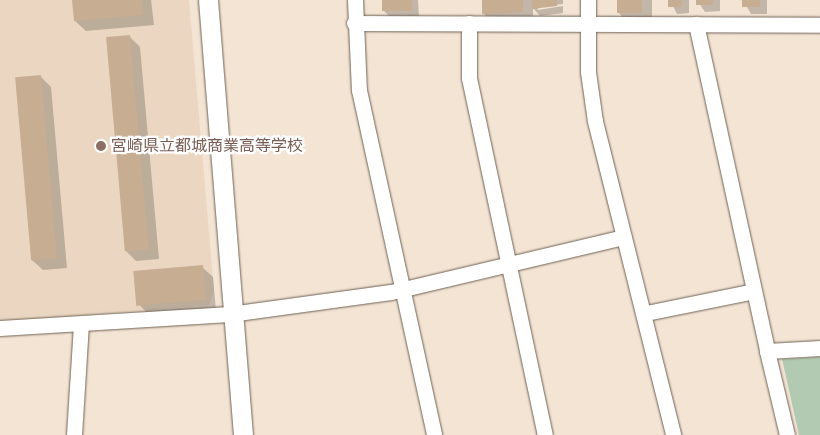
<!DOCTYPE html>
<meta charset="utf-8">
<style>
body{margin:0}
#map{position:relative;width:820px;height:435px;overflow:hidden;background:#f3e4d4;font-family:"DM Sans","Noto Sans JP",sans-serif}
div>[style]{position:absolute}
.built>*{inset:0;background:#ebd7c1}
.green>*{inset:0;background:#b1cab1}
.shadow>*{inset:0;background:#0003}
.building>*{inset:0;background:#c7ad92;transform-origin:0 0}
.roads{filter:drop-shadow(0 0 1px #6f6254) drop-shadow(0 0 1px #6f6254)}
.minor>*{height:15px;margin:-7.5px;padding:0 7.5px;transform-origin:7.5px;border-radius:7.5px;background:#fff}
.tertiary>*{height:19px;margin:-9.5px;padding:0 9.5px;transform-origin:9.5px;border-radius:9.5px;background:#fff}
.dots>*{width:14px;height:14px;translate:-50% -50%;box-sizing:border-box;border:2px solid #fff;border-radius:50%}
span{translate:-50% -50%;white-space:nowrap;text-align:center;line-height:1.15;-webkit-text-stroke:4.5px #fff;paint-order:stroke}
.education-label{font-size:16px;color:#785e54}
.left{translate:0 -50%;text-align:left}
</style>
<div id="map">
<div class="built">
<div style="clip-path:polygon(0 0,189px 0,214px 291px,209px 305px,0 323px)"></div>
</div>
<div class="green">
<div style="clip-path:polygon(820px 357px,820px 435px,799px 435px,782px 359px)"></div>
</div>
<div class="shadow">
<div style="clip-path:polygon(73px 0,151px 0,154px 25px,86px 31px,75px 21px)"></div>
<div style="clip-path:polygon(384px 0,418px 0,419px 17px,391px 18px,384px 11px)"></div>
<div style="clip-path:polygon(evenodd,483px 0,563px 0,563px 13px,540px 16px,533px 8px,533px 23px,494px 24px,483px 13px,483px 0,563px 4px,563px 6px,538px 10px,538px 7px,563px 4px)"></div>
<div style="clip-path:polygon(618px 0,652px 0,652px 23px,628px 23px,618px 12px)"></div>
<div style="clip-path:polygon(670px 0,689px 0,689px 13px,677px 14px)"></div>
<div style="clip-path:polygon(697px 0,720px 0,720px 11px,705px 12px)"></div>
<div style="clip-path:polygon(743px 0,767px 0,767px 14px,751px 14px)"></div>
<div style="clip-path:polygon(130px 37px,140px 47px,159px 259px,136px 261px,125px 250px)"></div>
<div style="clip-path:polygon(40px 76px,51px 87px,67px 268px,43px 270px,32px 260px)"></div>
<div style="clip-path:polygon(202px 267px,213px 277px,216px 310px,147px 313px,137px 302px)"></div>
</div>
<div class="building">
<div style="clip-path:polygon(72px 0,142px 0,144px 15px,74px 21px)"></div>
<div style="left:382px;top:0;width:30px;height:11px"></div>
<div style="clip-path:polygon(482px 0,523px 0,523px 12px,482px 14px)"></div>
<div style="clip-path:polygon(532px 0,557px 0,557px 6px,532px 9px)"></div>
<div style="left:617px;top:0;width:25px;height:13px"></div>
<div style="left:668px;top:0;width:14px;height:7px"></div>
<div style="left:696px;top:0;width:17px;height:5px"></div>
<div style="left:742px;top:0;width:18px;height:7px"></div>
<div style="left:130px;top:35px;width:215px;height:24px;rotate:85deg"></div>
<div style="left:41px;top:75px;width:184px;height:26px;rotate:85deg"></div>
<div style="left:203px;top:265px;width:35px;height:70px;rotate:85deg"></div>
</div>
<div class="roads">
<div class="minor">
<div style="left:355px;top:0;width:90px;rotate:87.5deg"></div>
<div style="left:359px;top:90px;width:353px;rotate:77.7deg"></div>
<div style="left:588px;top:0;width:72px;rotate:90deg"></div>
<div style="left:588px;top:72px;width:49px;rotate:81.9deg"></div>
<div style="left:595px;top:121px;width:324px;rotate:76deg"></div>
<div style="left:354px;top:23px;width:466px;rotate:0.2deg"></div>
<div style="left:469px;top:23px;width:55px;rotate:90deg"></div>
<div style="left:469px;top:78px;width:365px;rotate:78deg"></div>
<div style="left:696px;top:24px;width:335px;rotate:77.7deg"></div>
<div style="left:767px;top:351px;width:53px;rotate:-3.2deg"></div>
<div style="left:646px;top:313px;width:110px;rotate:-11.5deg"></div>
<div style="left:0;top:328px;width:230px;rotate:-3.5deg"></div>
<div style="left:230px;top:314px;width:162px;rotate:-7.8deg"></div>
<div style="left:391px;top:292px;width:239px;rotate:-13.3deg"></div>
<div style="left:767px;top:351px;width:86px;rotate:76.6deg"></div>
<div style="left:74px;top:435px;width:110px;rotate:-86.4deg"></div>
</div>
<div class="tertiary">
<div style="left:208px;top:0;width:436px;rotate:85.4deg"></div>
</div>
</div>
<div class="dots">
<div style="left:101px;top:146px;background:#8d6e63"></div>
</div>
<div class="education-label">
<span class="left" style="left:111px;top:146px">宮崎県立都城商業高等学校</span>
</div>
</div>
